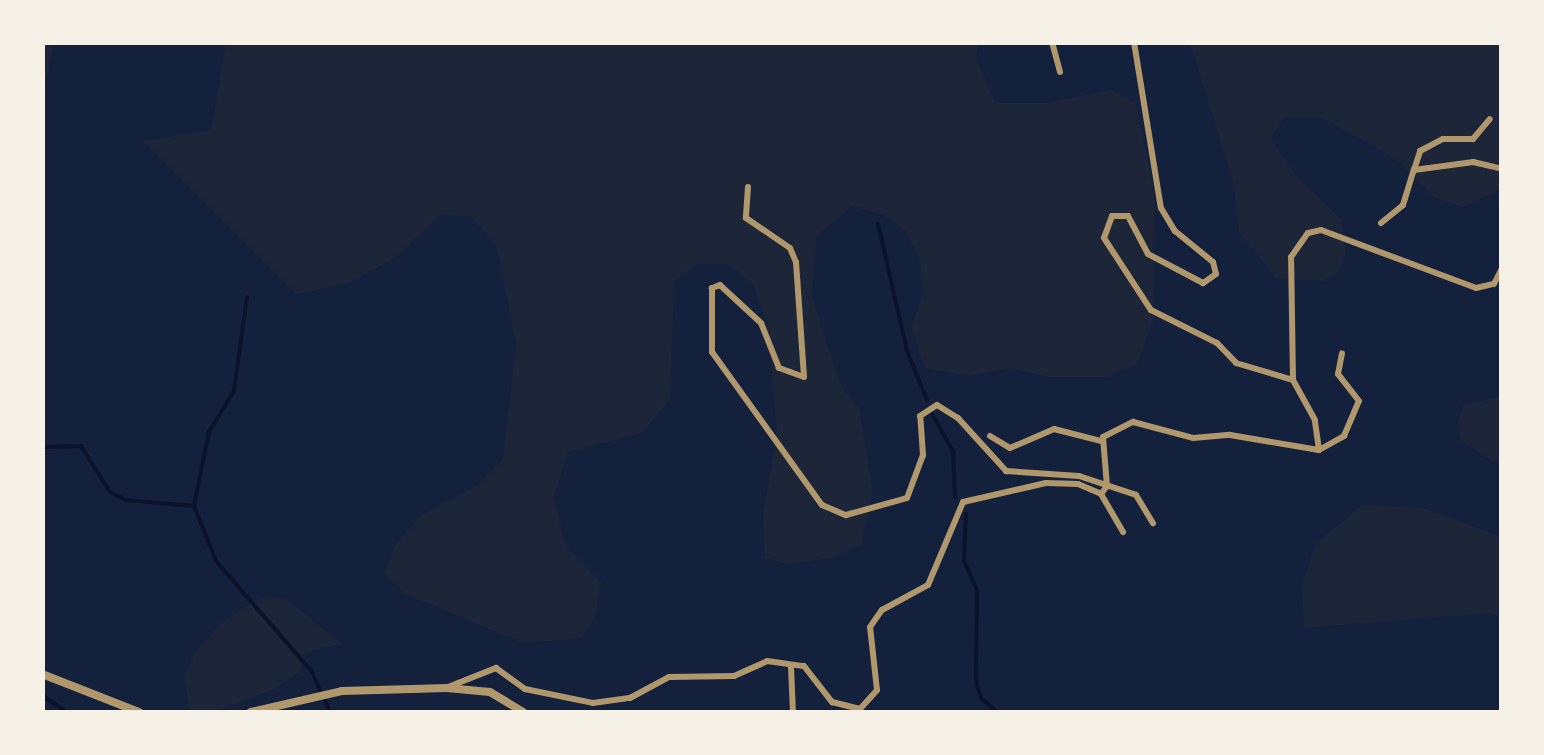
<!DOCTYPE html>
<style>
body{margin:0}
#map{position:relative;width:1544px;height:755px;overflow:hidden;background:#14213d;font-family:"Exo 2",sans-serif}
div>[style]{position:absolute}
.green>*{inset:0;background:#1d2539}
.stream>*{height:4px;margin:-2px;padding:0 2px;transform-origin:2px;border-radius:2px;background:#0b132b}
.minor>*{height:6px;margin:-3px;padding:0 3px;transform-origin:3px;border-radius:3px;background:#b1986c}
.tertiary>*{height:8px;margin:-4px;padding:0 4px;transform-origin:4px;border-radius:4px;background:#b1986c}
span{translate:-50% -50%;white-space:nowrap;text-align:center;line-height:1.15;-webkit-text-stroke:10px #f6f1e7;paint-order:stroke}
.frame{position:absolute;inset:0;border:45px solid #f6f1e7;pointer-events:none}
</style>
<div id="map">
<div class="green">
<div style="clip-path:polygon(43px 42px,54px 43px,43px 94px,42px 43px)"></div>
<div style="clip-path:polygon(226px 43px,979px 43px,976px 58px,995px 103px,1046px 103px,1111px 90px,1136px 104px,1155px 197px,1154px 319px,1137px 364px,1105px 377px,1049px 377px,1010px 368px,967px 376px,925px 368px,911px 328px,923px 294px,920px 260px,906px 232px,884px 215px,852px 206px,816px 237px,812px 296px,840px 384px,859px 409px,873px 491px,861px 545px,833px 558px,788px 564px,765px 558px,763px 516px,777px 431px,767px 324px,753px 284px,728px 264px,697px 264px,674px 281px,670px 399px,642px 433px,568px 452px,554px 497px,565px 545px,601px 582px,595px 618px,581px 638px,524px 643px,406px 594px,384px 574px,395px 546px,421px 515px,478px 485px,503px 460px,516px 344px,497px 248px,472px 217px,441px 214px,395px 258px,348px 283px,297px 294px,144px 141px,211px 130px)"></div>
<div style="clip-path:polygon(1190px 43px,1501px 43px,1501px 189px,1463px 207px,1435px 198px,1399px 161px,1323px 118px,1283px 117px,1271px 139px,1296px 176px,1341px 219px,1346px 255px,1338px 272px,1324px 281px,1276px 278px,1239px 232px,1234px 184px)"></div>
<div style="clip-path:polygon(1501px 397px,1501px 460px,1492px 461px,1461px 441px,1458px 424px,1464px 404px)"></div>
<div style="clip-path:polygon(1362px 505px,1424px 508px,1501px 537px,1501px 618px,1490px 613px,1304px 628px,1302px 583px,1316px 544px)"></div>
<div style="clip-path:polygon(283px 597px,342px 644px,306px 652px,301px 671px,274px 689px,212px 712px,190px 712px,184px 677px,196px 651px,225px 620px,259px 599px)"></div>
</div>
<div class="stream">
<div style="left:878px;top:224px;width:130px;rotate:77.1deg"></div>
<div style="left:907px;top:351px;width:53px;rotate:67.8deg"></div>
<div style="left:247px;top:297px;width:95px;rotate:97.9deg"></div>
<div style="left:234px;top:391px;width:48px;rotate:121.4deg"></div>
<div style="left:209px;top:432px;width:76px;rotate:101.5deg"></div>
<div style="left:194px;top:506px;width:59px;rotate:68.2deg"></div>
<div style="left:216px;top:561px;width:147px;rotate:49.1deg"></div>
<div style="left:312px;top:672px;width:44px;rotate:65.8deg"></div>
<div style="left:932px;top:414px;width:43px;rotate:60.4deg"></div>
<div style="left:953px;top:451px;width:46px;rotate:87.5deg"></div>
<div style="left:42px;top:447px;width:39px;rotate:-1deg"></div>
<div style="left:81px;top:446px;width:54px;rotate:57.8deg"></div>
<div style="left:110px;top:492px;width:18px;rotate:27deg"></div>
<div style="left:126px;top:500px;width:68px;rotate:5deg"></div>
<div style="left:966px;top:514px;width:47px;rotate:92.4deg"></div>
<div style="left:964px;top:561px;width:32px;rotate:66deg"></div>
<div style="left:977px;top:590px;width:91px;rotate:90.6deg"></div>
<div style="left:976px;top:681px;width:18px;rotate:74deg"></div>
<div style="left:981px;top:698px;width:21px;rotate:41deg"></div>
<div style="left:42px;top:695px;width:29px;rotate:35deg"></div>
<div style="left:405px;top:712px;width:28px"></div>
</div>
<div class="minor">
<div style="left:1052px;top:42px;width:31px;rotate:75deg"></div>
<div style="left:1134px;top:42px;width:168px;rotate:80.8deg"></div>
<div style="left:1161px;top:208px;width:27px;rotate:59deg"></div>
<div style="left:1175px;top:231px;width:49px;rotate:39.2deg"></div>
<div style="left:1213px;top:262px;width:12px;rotate:76deg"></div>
<div style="left:1216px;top:274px;width:16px;rotate:145deg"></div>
<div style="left:1203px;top:283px;width:62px;rotate:-152.2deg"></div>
<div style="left:1148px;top:254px;width:43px;rotate:-117.8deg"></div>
<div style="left:1128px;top:216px;width:16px;rotate:180deg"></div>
<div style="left:1112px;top:216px;width:23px;rotate:110deg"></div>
<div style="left:1104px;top:238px;width:86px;rotate:56.9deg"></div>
<div style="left:1151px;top:310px;width:74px;rotate:26.6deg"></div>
<div style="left:1217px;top:343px;width:28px;rotate:46deg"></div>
<div style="left:1236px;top:363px;width:59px;rotate:16.6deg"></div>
<div style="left:1502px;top:165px;width:15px;rotate:90deg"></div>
<div style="left:1414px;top:170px;width:20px;rotate:-72deg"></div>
<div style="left:1420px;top:151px;width:26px;rotate:-28deg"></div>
<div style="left:1443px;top:139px;width:30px"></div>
<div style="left:1473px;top:139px;width:26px;rotate:-50deg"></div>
<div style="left:748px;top:187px;width:31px;rotate:94deg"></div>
<div style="left:746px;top:218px;width:53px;rotate:34.3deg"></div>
<div style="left:790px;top:248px;width:15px;rotate:67deg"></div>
<div style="left:796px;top:262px;width:115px;rotate:86deg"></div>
<div style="left:804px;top:377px;width:27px;rotate:-160deg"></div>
<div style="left:779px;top:368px;width:48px;rotate:-111.8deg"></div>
<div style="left:761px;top:323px;width:56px;rotate:-137.2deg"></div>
<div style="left:720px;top:285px;width:9px;rotate:159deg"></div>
<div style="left:712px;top:288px;width:64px;rotate:90deg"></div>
<div style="left:712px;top:352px;width:188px;rotate:54.3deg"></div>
<div style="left:822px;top:505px;width:26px;rotate:23deg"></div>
<div style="left:846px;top:515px;width:63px;rotate:-15.6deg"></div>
<div style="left:907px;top:498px;width:46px;rotate:-69.6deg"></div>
<div style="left:923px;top:455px;width:39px;rotate:-94deg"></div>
<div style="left:920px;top:416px;width:20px;rotate:-33deg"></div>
<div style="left:937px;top:405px;width:25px;rotate:32deg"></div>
<div style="left:958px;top:418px;width:72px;rotate:47.8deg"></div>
<div style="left:1006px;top:471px;width:73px;rotate:3.9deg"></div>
<div style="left:1079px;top:476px;width:60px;rotate:18.4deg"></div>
<div style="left:1136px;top:495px;width:33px;rotate:59deg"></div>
<div style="left:1381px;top:223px;width:28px;rotate:-39deg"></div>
<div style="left:1403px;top:205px;width:37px;rotate:-73deg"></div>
<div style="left:1414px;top:170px;width:60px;rotate:-7.7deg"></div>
<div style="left:1473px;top:162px;width:26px;rotate:13deg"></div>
<div style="left:990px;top:436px;width:23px;rotate:31deg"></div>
<div style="left:1010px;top:448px;width:48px;rotate:-23.4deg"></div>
<div style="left:1054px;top:429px;width:49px;rotate:14.3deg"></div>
<div style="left:1319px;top:450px;width:29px;rotate:-29deg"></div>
<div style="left:1344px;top:436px;width:38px;rotate:-67deg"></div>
<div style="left:1359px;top:401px;width:34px;rotate:-128deg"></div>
<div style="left:1338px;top:374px;width:21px;rotate:-79deg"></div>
<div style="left:1107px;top:486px;width:49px;rotate:-94.7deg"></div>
<div style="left:1103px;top:437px;width:34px;rotate:-27deg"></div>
<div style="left:1133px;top:422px;width:62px;rotate:14.9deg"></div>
<div style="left:1193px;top:438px;width:37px;rotate:-5deg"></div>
<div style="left:1230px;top:435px;width:90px;rotate:9.6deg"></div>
<div style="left:1319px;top:450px;width:30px;rotate:-98deg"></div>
<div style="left:1315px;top:420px;width:46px;rotate:-118.8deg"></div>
<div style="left:1293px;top:380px;width:123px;rotate:-90.9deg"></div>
<div style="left:1291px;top:257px;width:29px;rotate:-55deg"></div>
<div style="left:1308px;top:233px;width:13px;rotate:-13deg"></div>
<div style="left:1321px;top:230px;width:165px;rotate:20.5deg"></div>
<div style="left:1476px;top:288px;width:18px;rotate:-13deg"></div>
<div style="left:1494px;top:284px;width:18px;rotate:-63deg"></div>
<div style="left:1101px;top:494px;width:44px;rotate:59.9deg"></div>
<div style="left:791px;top:667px;width:45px;rotate:87.5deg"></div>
<div style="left:448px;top:687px;width:52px;rotate:-21.6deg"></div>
<div style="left:496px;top:668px;width:36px;rotate:36deg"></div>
<div style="left:525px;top:689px;width:69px;rotate:11.6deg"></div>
<div style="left:593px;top:703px;width:37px;rotate:-8deg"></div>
<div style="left:630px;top:698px;width:44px;rotate:-28.3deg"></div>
<div style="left:669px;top:677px;width:65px;rotate:-0.9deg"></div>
<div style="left:734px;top:676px;width:36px;rotate:-24deg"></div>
<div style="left:767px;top:661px;width:37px;rotate:8deg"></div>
<div style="left:804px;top:666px;width:46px;rotate:52.1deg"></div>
<div style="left:832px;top:702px;width:29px;rotate:14deg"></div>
<div style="left:860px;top:709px;width:25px;rotate:-48deg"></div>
<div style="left:877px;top:690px;width:63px;rotate:-96.3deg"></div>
<div style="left:870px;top:627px;width:21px;rotate:-55deg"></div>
<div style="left:882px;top:610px;width:52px;rotate:-28.5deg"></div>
<div style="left:928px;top:585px;width:90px;rotate:-67.1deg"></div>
<div style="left:963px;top:502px;width:85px;rotate:-12.9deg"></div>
<div style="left:1046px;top:483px;width:32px;rotate:2deg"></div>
<div style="left:1078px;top:484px;width:25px;rotate:23deg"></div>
<div style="left:1101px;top:494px;width:10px;rotate:-53deg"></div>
</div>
<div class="tertiary">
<div style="left:42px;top:674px;width:104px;rotate:21.4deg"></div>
<div style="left:251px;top:712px;width:93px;rotate:-13deg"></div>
<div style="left:342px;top:691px;width:105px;rotate:-1.6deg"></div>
<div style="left:447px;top:688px;width:43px;rotate:5.3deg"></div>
<div style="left:490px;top:692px;width:39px;rotate:31deg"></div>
</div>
<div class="frame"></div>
</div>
